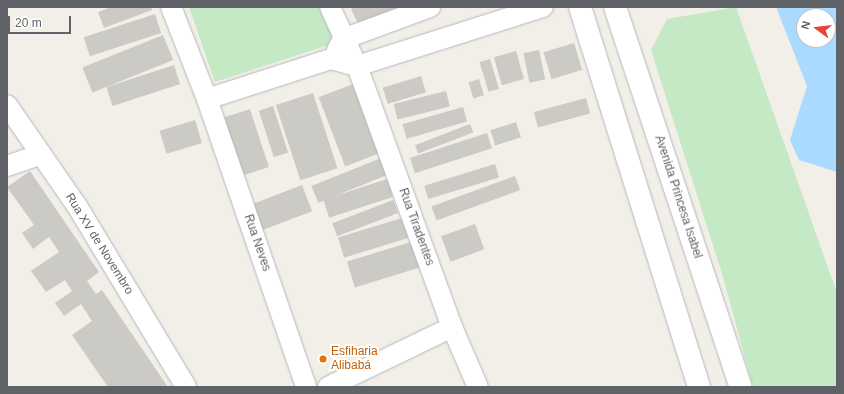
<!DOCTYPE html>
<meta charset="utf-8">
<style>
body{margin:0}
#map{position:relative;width:844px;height:394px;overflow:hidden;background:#f1efe8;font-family:Helvetica,sans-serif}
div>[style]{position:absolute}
.green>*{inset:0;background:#c5e8c5}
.water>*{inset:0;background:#aadaff}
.building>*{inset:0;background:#cccac5;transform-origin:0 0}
.roads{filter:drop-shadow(0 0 1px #b5b8bc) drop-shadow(0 0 1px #b5b8bc)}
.street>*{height:20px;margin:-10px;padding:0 10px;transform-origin:10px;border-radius:10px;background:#fff}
.secondary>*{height:22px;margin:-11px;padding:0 11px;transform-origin:11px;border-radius:11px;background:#fff}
.dots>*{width:11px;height:11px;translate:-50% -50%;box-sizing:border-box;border:2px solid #fff;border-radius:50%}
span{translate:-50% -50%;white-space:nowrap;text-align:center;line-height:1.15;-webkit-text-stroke:4px #fff;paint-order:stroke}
.street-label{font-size:12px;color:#5f6368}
.food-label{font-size:12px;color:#c56008}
.left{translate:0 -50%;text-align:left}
.frame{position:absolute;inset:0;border:8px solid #5f6368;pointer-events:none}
.north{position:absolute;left:796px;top:8px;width:40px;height:40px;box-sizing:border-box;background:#fff;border:1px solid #bfc1c3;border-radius:50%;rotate:285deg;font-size:11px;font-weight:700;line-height:16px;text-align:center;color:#5f6368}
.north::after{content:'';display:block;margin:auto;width:14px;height:18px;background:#ea4335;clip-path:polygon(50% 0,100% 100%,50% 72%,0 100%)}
.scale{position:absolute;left:8px;top:16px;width:63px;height:18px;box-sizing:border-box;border:2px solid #5f6368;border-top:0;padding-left:5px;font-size:12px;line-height:14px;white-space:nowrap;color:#5f6368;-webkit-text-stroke:3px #fff;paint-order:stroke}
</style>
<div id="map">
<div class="green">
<div style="clip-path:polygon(189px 7px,324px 7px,338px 42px,215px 82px)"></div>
<div style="clip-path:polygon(736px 7px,837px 293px,837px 387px,753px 387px,723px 277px,651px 50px,667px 19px)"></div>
</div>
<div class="water">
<div style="clip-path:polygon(evenodd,776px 7px,837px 7px,837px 172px,799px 160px,790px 140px,807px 86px,776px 7px,804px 16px,828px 16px,828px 40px,804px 40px,804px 16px)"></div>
</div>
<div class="building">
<div style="clip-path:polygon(112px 7px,151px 7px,152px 10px,104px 28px,98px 12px)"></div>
<div style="clip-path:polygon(355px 7px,401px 7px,358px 24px,351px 9px)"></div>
<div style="left:155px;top:14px;width:20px;height:75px;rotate:72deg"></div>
<div style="left:163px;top:35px;width:27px;height:87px;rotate:68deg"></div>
<div style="left:574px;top:43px;width:28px;height:32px;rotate:73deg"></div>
<div style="left:539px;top:50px;width:30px;height:16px;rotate:78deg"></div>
<div style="left:516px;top:51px;width:29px;height:23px;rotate:74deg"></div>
<div style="left:490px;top:59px;width:31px;height:11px;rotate:73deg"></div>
<div style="left:174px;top:65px;width:20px;height:71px;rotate:72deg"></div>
<div style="left:421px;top:76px;width:17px;height:40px;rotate:73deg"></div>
<div style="left:479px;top:79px;width:17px;height:11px;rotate:73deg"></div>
<div style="left:356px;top:83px;width:74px;height:40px;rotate:69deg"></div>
<div style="left:446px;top:91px;width:16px;height:54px;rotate:76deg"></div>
<div style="left:313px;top:93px;width:79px;height:39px;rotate:72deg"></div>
<div style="left:586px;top:98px;width:16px;height:54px;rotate:75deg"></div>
<div style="left:273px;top:106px;width:49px;height:15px;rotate:72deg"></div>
<div style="left:463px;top:107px;width:15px;height:63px;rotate:74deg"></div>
<div style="left:250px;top:109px;width:61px;height:30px;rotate:72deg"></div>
<div style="left:195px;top:120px;width:24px;height:37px;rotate:73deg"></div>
<div style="left:516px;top:122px;width:16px;height:27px;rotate:72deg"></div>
<div style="left:470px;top:124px;width:9px;height:59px;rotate:69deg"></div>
<div style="left:487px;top:133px;width:16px;height:81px;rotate:72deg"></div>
<div style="left:381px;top:158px;width:18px;height:75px;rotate:68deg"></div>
<div style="left:495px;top:164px;width:14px;height:74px;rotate:73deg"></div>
<div style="clip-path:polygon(30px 171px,99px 272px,87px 281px,96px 294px,102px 290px,168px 387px,108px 387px,72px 335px,92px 321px,81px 304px,64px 316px,55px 303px,72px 291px,65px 280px,46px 292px,31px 271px,59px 252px,49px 237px,33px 249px,22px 233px,34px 225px,7px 187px)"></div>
<div style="left:515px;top:176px;width:15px;height:89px;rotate:70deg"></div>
<div style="left:387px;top:179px;width:19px;height:67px;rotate:72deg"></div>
<div style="left:302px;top:185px;width:28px;height:57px;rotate:69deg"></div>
<div style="left:393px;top:200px;width:14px;height:65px;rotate:69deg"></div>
<div style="left:402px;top:218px;width:21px;height:67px;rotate:73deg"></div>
<div style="left:475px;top:224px;width:27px;height:36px;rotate:70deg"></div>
<div style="left:411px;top:242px;width:27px;height:67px;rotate:73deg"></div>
</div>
<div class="roads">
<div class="street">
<div style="left:171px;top:7px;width:99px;rotate:68.6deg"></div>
<div style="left:207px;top:99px;width:305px;rotate:71deg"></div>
<div style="left:330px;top:7px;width:65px;rotate:65.4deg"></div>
<div style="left:357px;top:66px;width:278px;rotate:70deg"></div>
<div style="left:452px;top:327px;width:65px;rotate:66.6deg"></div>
<div style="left:337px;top:50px;width:13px;rotate:-61deg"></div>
<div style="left:343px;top:39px;width:93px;rotate:-20.2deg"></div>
<div style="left:357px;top:66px;width:195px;rotate:-17.6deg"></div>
<div style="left:207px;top:99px;width:130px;rotate:-17.9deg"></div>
<div style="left:331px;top:59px;width:27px;rotate:15deg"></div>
<div style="left:7px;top:105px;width:123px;rotate:55.3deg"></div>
<div style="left:77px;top:206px;width:211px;rotate:58.9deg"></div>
<div style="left:7px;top:166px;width:36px;rotate:-19deg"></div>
<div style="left:328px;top:387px;width:138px;rotate:-25.8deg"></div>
</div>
<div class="secondary">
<div style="left:580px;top:7px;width:398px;rotate:72.6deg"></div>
<div style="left:615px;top:7px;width:400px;rotate:71.7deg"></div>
</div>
</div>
<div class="dots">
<div style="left:323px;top:359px;background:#e8710a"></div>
</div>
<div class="street-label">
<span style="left:678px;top:197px;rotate:72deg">Avenida Princesa Isabel</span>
<span style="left:416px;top:227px;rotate:70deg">Rua Tiradentes</span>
<span style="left:257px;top:243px;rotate:71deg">Rua Neves</span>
<span style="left:99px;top:244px;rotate:58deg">Rua XV de Novembro</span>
</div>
<div class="food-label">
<span class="left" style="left:331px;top:359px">Esfiharia<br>Alibabá</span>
</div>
<div class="frame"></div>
<div class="north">N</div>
<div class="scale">20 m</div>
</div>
